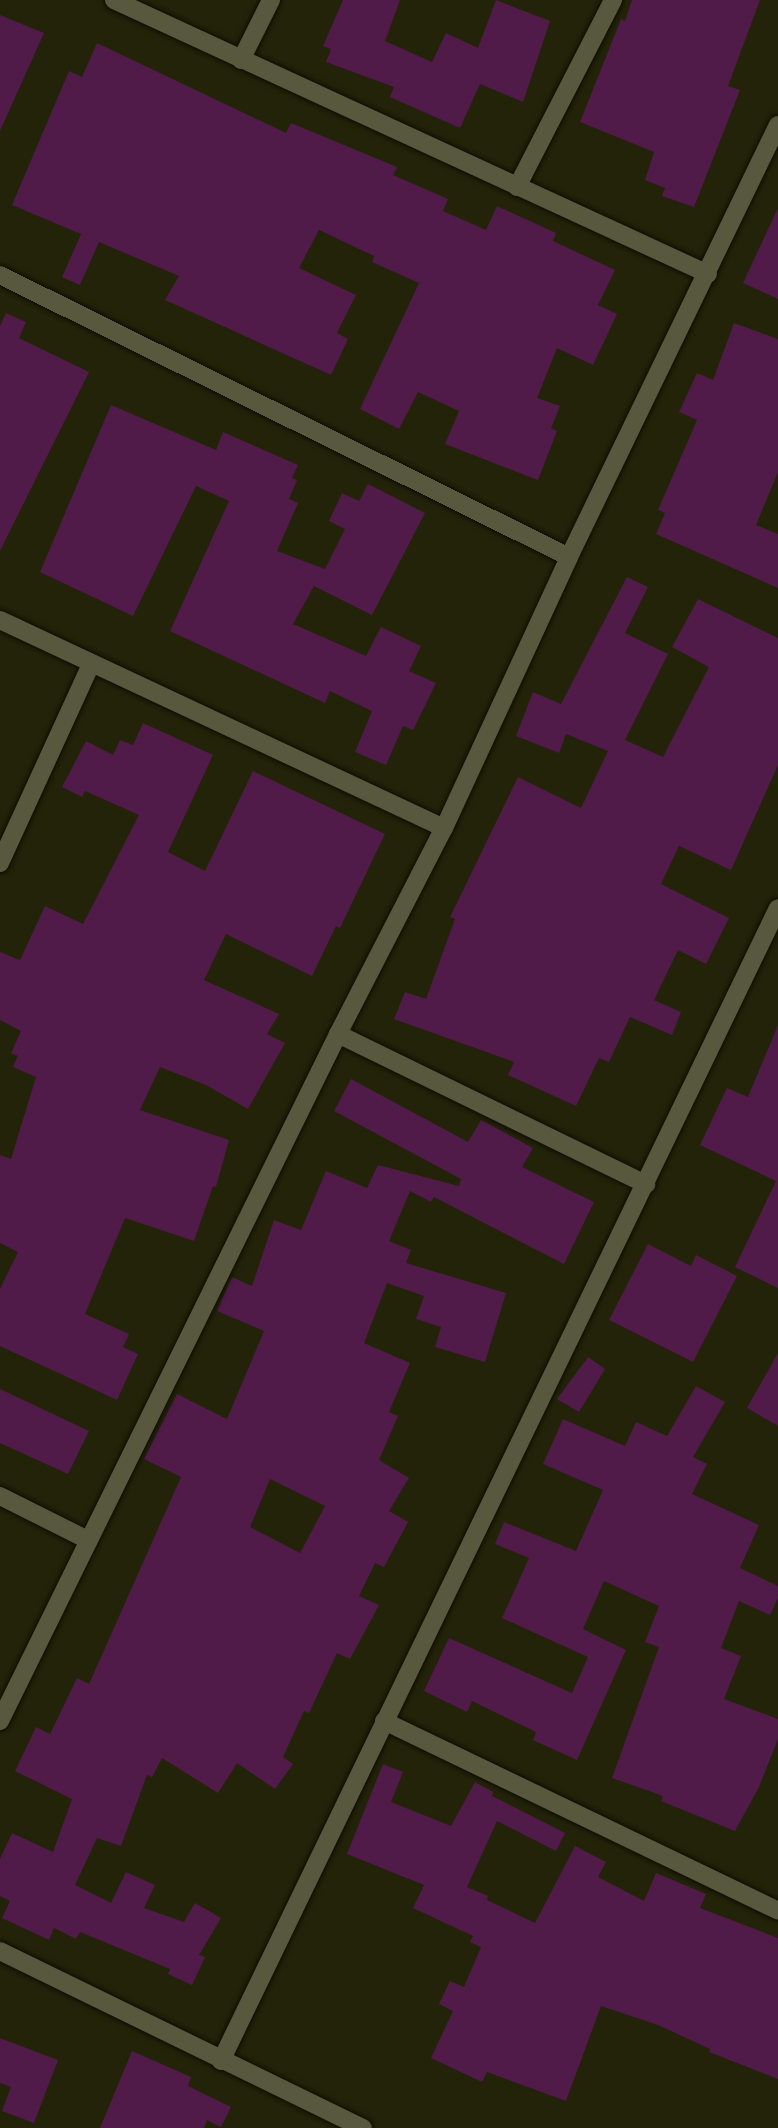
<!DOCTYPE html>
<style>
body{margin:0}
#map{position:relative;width:778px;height:2128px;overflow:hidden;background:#23230a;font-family:"Public Sans",sans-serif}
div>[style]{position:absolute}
.building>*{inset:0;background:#501a49}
.roads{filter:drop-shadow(0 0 2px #0d0c00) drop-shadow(0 0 2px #0d0c00)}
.street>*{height:18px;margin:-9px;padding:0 9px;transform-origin:9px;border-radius:9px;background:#58583e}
.secondary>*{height:18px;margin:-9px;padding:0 9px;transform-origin:9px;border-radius:9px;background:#58583e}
span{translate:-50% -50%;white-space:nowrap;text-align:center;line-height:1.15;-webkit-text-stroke:5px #0c0c03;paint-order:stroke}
</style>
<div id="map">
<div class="building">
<div style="clip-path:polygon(343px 0,400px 0,385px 41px,432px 62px,446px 33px,478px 48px,496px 0,550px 21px,523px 102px,480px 84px,460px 128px,390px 97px,394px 87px,326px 62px,331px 49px,323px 46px)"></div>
<div style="clip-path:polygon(632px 0,760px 0,728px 86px,740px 90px,694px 207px,662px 196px,665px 188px,645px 180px,654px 152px,580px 122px,621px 19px,625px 21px)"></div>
<div style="clip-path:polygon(0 15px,44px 33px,0 131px)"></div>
<div style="clip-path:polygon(97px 43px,286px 133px,291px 123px,397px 167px,393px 175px,448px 199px,443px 211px,486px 230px,497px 206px,556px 233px,553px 241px,615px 270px,598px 305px,617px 314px,593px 365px,557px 348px,537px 398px,560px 406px,551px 428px,557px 431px,538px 480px,445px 444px,459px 411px,418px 392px,399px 429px,360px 409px,419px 283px,372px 262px,374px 256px,319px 230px,299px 268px,356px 295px,337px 333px,348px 339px,331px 375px,165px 300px,179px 276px,99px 242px,80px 285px,62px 277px,81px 234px,12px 205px,69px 71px,82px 77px)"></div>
<div style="clip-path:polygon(778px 208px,778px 299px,743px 283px)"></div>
<div style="clip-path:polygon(6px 313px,26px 322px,19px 338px,89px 372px,0 551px,0 326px)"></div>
<div style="clip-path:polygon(734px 323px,778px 339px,778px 472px,756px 525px,778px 534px,778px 588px,656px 534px,665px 513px,658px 510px,697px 420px,679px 412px,697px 373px,713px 380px)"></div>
<div style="clip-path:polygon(111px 405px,216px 450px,223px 432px,298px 465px,292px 478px,297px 480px,289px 499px,298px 503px,277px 551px,325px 569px,345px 529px,329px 521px,342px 493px,359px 501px,368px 484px,425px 513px,372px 615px,314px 586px,293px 624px,366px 656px,381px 627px,421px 646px,409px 671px,436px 683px,413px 730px,403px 726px,386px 765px,355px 752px,372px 711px,330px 691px,325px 703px,170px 631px,229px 501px,196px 486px,133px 616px,40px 572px)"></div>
<div style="clip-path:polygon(627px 577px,648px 587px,625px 633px,668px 654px,625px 740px,663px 757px,709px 667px,672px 647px,698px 599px,778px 638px,778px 765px,731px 870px,679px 846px,661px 884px,729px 918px,706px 964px,678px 950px,654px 1000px,681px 1012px,672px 1035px,630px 1017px,609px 1062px,599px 1058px,576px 1106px,508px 1075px,514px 1062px,394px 1019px,405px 992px,426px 999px,455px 919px,450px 917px,518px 777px,581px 808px,608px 751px,566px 734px,559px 753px,516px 736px,533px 692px,561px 704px)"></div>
<div style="clip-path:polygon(143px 723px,213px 755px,168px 852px,205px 871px,253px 771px,385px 834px,340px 928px,336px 926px,312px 976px,226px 934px,204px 980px,279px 1014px,267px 1034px,285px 1043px,248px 1109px,206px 1085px,160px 1067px,140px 1110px,229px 1140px,216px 1187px,213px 1186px,194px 1241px,125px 1218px,85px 1314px,129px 1334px,123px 1347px,138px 1354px,117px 1400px,0 1346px,0 1289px,18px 1252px,0 1243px,0 1155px,11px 1159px,36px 1077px,13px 1067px,18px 1056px,11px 1053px,21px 1031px,0 1020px,0 952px,20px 960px,45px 906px,83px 924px,139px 815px,85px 791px,82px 797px,62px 787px,86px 741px,113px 755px,120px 740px,133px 745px)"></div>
<div style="clip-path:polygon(778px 1025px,778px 1288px,735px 1267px,776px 1181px,700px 1145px,727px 1088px,748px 1097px)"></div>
<div style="clip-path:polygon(evenodd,351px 1079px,468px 1142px,481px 1120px,533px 1148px,522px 1167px,594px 1202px,564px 1264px,434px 1197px,431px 1202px,410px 1191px,389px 1241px,411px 1250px,406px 1263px,506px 1293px,485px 1362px,435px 1347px,441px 1327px,416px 1319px,424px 1296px,387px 1283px,364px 1343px,410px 1363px,389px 1412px,398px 1416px,379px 1460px,409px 1478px,389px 1511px,408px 1522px,384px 1567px,375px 1563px,359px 1596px,379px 1605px,350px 1659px,337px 1653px,309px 1713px,304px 1711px,283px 1757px,293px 1764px,275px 1789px,237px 1763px,218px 1793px,162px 1758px,152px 1777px,147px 1775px,121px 1846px,97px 1838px,75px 1885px,111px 1903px,126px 1872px,155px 1885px,144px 1908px,184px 1922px,195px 1903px,221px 1918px,199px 1955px,205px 1957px,192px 1985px,168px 1974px,170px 1969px,80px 1932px,76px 1939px,54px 1928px,49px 1940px,2px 1918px,10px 1901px,0 1896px,0 1859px,12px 1833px,53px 1852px,72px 1799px,15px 1771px,36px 1727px,50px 1734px,77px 1678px,89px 1684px,181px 1477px,144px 1459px,177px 1394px,227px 1419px,264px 1331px,217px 1311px,232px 1277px,252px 1286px,274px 1220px,301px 1230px,326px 1171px,367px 1188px,378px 1165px,459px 1186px,461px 1179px,334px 1111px,351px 1079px,270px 1479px,325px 1506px,300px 1553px,250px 1527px,270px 1479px)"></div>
<div style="clip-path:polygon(648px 1244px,691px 1266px,696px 1255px,737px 1276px,693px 1362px,609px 1320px)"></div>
<div style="clip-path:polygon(778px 1353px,778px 1426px,747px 1408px)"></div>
<div style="clip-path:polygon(588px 1357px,605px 1369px,579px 1412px,557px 1399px)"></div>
<div style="clip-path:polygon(696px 1386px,725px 1402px,693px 1457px,707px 1464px,692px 1494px,759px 1525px,740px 1568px,778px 1586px,778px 1598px,770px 1615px,739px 1601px,721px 1648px,741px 1656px,724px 1699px,778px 1719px,778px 1739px,759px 1787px,735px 1831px,661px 1801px,663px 1796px,612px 1778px,659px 1647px,645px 1642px,659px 1606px,604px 1581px,583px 1629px,626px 1650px,577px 1760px,533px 1740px,536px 1732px,472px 1701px,467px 1712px,424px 1691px,449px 1638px,572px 1693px,588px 1657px,502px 1618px,529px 1558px,495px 1544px,504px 1522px,576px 1551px,603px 1490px,543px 1464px,563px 1419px,625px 1446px,636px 1422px,667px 1436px)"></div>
<div style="clip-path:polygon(0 1389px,89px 1431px,68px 1474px,0 1443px)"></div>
<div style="clip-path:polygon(383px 1764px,403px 1772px,391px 1802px,451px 1826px,475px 1782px,493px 1792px,492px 1796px,565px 1833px,556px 1851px,497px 1821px,467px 1887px,488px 1896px,487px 1900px,535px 1923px,575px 1846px,606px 1862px,598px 1877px,644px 1901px,656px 1873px,706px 1894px,700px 1908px,778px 1938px,778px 2079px,709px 2052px,710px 2049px,658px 2025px,601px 2006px,566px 2101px,487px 2072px,482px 2082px,431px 2058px,453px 2011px,439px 2004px,450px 1981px,464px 1987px,481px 1947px,470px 1942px,473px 1936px,413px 1908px,424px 1885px,347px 1854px)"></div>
<div style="clip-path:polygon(0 2038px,58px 2060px,34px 2123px,2px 2111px,11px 2087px,0 2083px)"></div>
<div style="clip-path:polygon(132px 2051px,191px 2077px,188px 2086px,231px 2107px,221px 2127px,207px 2120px,204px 2128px,100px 2128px)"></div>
</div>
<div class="roads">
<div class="street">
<div style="left:114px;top:0;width:654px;rotate:24.76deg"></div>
<div style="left:241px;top:60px;width:67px;rotate:-63.4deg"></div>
<div style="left:517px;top:187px;width:210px;rotate:-62.8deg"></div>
<div style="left:0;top:275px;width:635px;rotate:26.36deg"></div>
<div style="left:0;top:620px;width:490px;rotate:25.1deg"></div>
<div style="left:0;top:863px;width:219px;rotate:-65.4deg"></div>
<div style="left:338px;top:1034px;width:343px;rotate:26deg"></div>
<div style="left:0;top:1496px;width:98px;rotate:26.6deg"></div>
<div style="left:0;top:1721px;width:766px;rotate:-63.8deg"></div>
<div style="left:338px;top:1034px;width:232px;rotate:-62.8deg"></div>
<div style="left:444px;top:828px;width:298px;rotate:-65.2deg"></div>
<div style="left:569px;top:557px;width:480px;rotate:-64.2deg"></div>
<div style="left:384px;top:1721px;width:437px;rotate:25.7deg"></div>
<div style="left:221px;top:2061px;width:1280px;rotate:-64.22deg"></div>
</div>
<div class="secondary">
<div style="left:0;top:1951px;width:404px;rotate:26deg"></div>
</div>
</div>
</div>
